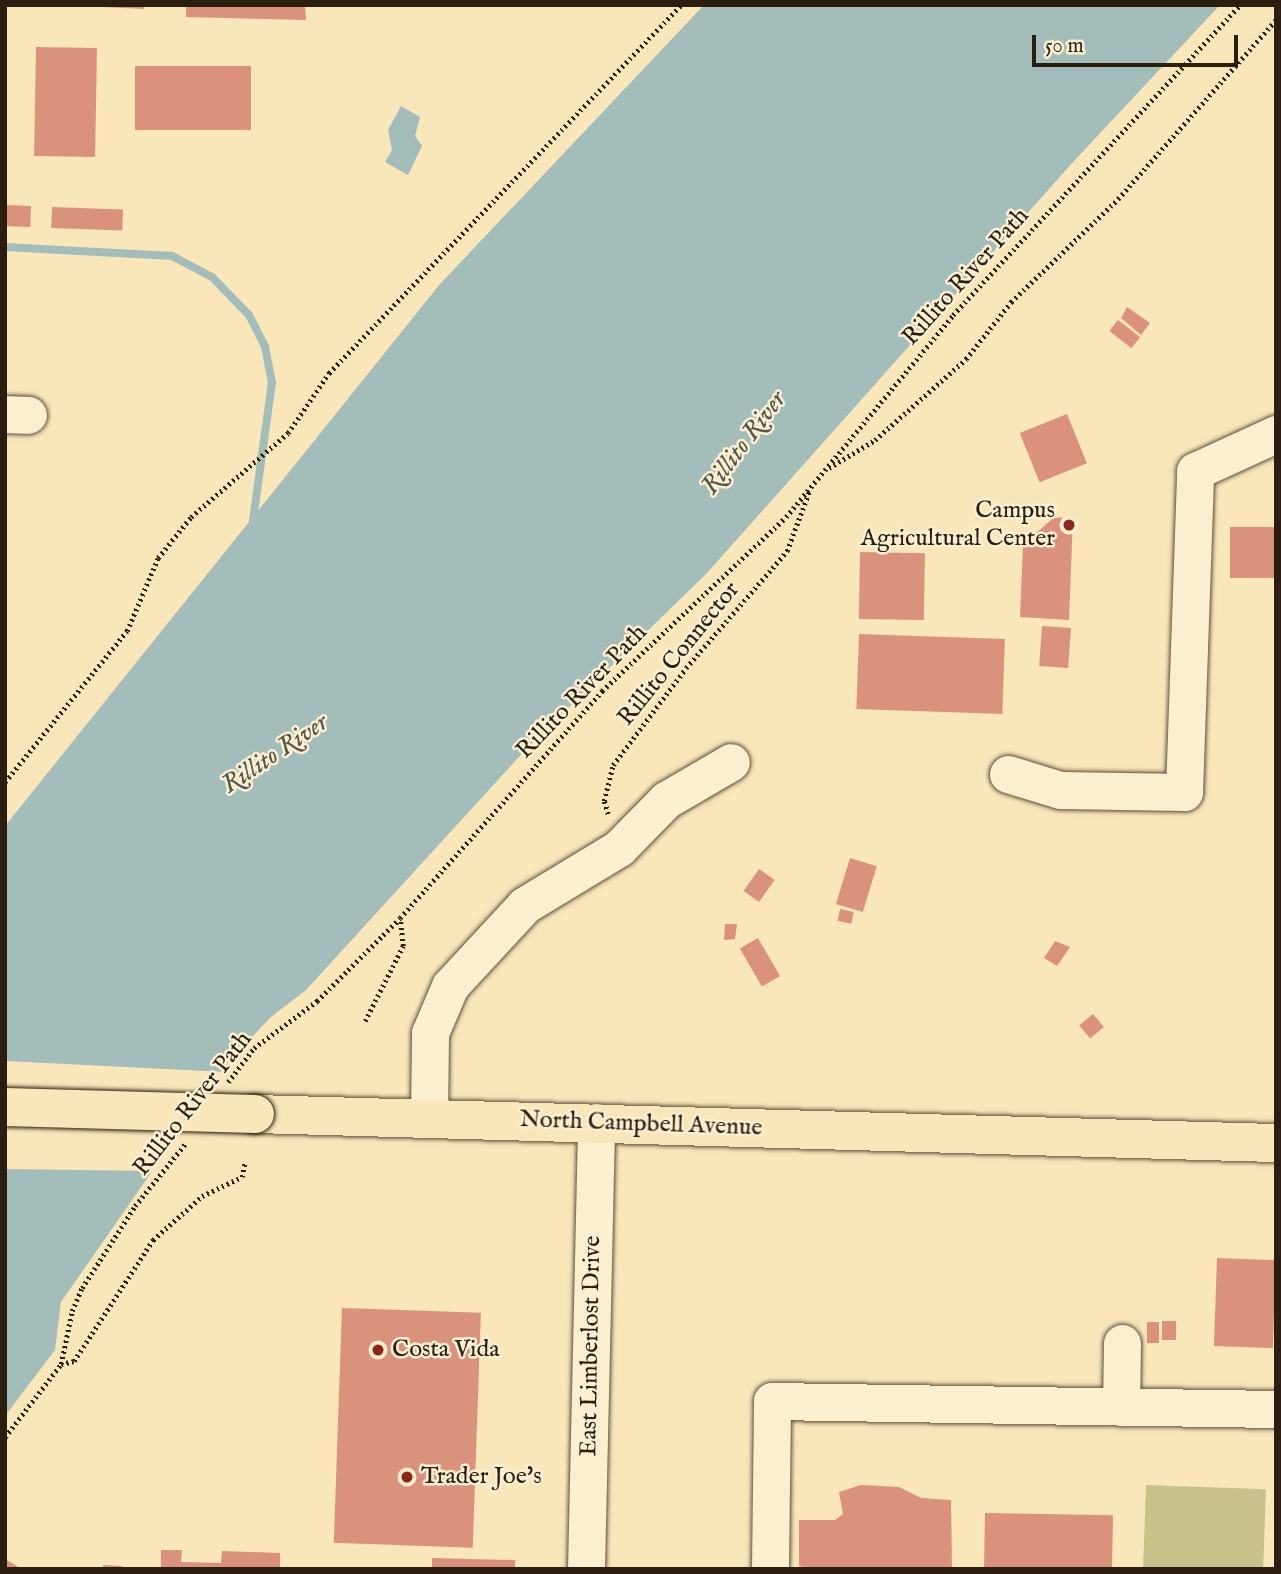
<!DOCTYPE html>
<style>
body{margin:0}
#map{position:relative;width:1281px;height:1574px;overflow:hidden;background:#f9e6b9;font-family:"IM FELL English",serif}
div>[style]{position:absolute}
.green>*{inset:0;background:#c6c28a;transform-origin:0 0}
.water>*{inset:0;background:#a3bdbb}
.pier>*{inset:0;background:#f9e6b9}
.stream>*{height:8px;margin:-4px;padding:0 4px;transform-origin:4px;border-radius:4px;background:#a3bdbb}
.building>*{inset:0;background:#db927c;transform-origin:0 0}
.path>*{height:4.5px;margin-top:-2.25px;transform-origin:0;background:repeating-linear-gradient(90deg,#2b1d0f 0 2px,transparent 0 5.5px)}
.roads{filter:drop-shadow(0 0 2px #5e4f3a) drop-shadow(0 0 2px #5e4f3a)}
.minor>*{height:37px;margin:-18.5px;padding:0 18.5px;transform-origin:18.5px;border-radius:18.5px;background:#fbefd2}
.major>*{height:38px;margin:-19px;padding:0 19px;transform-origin:19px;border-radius:19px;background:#f9e6b9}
.bridges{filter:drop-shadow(0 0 2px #2b1d0f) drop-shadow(0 0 2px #2b1d0f)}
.major-bridge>*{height:38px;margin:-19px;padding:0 19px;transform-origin:19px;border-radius:19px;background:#f9e6b9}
.dots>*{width:19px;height:19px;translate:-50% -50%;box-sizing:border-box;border:4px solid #fbefd2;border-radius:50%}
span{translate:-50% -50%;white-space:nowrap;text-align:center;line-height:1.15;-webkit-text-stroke:5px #fbefd2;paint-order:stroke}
.street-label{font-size:24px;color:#2b1d0f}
.poi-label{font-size:24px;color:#2b1d0f}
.right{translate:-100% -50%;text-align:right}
.left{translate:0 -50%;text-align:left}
.water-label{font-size:26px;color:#55554b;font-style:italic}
.frame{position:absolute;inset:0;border:7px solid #2b1d0f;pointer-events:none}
.scale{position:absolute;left:1032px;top:35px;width:206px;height:32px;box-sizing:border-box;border:4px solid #2b1d0f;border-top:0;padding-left:9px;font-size:21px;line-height:24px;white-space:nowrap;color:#2b1d0f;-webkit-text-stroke:5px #fbefd2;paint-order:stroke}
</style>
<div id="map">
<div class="green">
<div style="left:1146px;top:1485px;width:120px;height:84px;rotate:2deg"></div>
</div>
<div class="water">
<div style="clip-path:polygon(704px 5px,1220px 5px,1074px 161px,706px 574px,528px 747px,306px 990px,271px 1017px,229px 1061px,61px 1302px,55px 1350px,5px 1416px,5px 826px,440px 284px)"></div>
<div style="clip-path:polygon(401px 106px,420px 117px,415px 136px,422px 146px,408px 175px,385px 162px,392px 150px,388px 130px)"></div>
</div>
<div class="pier">
<div style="clip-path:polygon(5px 1061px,226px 1072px,155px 1171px,5px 1169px)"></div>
</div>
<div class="stream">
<div style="left:5px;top:247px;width:167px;rotate:3.1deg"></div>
<div style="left:172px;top:256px;width:45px;rotate:27.7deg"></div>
<div style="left:212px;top:277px;width:53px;rotate:45.8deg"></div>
<div style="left:249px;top:315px;width:36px;rotate:63deg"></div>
<div style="left:265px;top:347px;width:36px;rotate:79deg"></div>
<div style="left:272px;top:382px;width:139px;rotate:97.8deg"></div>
<div style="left:253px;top:520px;width:11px;rotate:68deg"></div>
</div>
<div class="building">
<div style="clip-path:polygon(103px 5px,144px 5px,144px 9px,103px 7px)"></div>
<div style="clip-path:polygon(186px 5px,305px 5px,306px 20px,186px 17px)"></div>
<div style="left:36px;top:47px;width:61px;height:109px;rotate:1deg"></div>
<div style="left:135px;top:66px;width:116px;height:64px"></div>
<div style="left:5px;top:205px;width:26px;height:21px;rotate:2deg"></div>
<div style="left:52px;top:207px;width:71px;height:21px;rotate:2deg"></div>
<div style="clip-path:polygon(1127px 307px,1150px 323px,1141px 335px,1121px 318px)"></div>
<div style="left:1118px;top:320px;width:28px;height:14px;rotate:38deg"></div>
<div style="left:1067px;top:414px;width:53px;height:51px;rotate:68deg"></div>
<div style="clip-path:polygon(1073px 517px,1069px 620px,1020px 617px,1023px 545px,1053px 518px)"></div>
<div style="left:1275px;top:527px;width:51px;height:45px;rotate:90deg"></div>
<div style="left:860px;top:552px;width:65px;height:67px;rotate:1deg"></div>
<div style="left:1042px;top:626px;width:29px;height:40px;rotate:4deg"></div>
<div style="left:859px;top:634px;width:146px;height:75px;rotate:2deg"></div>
<div style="left:850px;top:858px;width:28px;height:48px;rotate:17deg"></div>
<div style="left:759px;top:869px;width:19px;height:27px;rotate:35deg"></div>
<div style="left:840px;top:909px;width:14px;height:12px;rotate:12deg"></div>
<div style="clip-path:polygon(725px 924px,737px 924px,735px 939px,724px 940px)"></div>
<div style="left:758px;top:938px;width:44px;height:21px;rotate:60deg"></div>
<div style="clip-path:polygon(1055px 941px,1070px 947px,1057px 966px,1044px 958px)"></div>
<div style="left:1093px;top:1014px;width:17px;height:18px;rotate:50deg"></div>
<div style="left:1217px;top:1258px;width:59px;height:88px;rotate:2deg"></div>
<div style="left:342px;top:1308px;width:139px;height:235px;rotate:2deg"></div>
<div style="left:1162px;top:1321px;width:14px;height:19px"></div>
<div style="left:1147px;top:1322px;width:12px;height:21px"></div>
<div style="clip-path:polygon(861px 1485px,899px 1487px,921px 1498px,951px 1500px,952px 1569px,814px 1569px,799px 1566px,799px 1520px,835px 1520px,843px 1514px,839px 1492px)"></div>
<div style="left:985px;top:1513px;width:128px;height:56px;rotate:1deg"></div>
<div style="clip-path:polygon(161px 1550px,182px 1550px,181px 1562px,221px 1563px,222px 1551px,280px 1553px,280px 1569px,161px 1569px)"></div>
<div style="clip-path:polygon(432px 1558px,515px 1560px,515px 1569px,432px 1569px)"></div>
<div style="clip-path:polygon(5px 1559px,22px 1569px,5px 1569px)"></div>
<div style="clip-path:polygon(103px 1565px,122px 1566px,122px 1569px,103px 1569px)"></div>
</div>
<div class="path">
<div style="left:829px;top:468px;width:54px;rotate:-31.3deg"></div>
<div style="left:875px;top:440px;width:122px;rotate:-41.7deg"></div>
<div style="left:966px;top:359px;width:73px;rotate:-51.7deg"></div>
<div style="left:1011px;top:302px;width:149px;rotate:-43.9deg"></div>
<div style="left:1118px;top:199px;width:239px;rotate:-48.6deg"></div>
<div style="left:5px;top:782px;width:194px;rotate:-51.1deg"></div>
<div style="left:127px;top:631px;width:79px;rotate:-67deg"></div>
<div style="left:158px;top:558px;width:53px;rotate:-51.2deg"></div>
<div style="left:191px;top:517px;width:128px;rotate:-40.9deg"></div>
<div style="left:288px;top:433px;width:73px;rotate:-55.7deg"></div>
<div style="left:329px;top:373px;width:509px;rotate:-46.27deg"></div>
<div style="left:608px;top:814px;width:14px;rotate:-107deg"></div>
<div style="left:604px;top:801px;width:37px;rotate:-76deg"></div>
<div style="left:613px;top:765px;width:121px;rotate:-53deg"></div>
<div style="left:686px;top:668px;width:155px;rotate:-49.2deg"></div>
<div style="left:787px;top:551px;width:63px;rotate:-69.6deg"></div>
<div style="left:365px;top:1021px;width:84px;rotate:-63.1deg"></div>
<div style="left:403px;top:946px;width:27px;rotate:-96deg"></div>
<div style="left:228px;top:1082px;width:43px;rotate:-52.6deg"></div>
<div style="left:254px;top:1048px;width:79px;rotate:-36.7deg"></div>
<div style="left:317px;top:1001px;width:117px;rotate:-45deg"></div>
<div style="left:400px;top:918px;width:304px;rotate:-48.3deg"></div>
<div style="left:602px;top:691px;width:253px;rotate:-43.4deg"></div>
<div style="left:786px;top:517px;width:262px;rotate:-50.4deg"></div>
<div style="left:953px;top:315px;width:422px;rotate:-47.2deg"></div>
<div style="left:61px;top:1364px;width:13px;rotate:-13deg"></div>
<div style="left:74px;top:1361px;width:145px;rotate:-56.9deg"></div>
<div style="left:153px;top:1240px;width:66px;rotate:-41.9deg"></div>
<div style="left:202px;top:1196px;width:44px;rotate:-25.4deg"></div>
<div style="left:242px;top:1177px;width:16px;rotate:-79deg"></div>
<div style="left:5px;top:1437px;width:92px;rotate:-52.5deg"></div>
<div style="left:61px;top:1364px;width:54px;rotate:-78.3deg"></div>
<div style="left:72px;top:1311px;width:25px;rotate:-67deg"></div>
<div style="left:82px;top:1288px;width:98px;rotate:-57.1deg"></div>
<div style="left:135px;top:1206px;width:80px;rotate:-51.1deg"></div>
</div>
<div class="roads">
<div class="minor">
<div style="left:5px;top:414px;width:23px;rotate:2deg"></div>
<div style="left:1008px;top:774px;width:54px;rotate:17.1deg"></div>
<div style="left:1060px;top:790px;width:124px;rotate:0.9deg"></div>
<div style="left:1184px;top:792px;width:321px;rotate:-88deg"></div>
<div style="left:1195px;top:471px;width:89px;rotate:-24.6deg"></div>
<div style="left:429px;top:1118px;width:85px;rotate:-89.3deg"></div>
<div style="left:430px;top:1033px;width:51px;rotate:-66.9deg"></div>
<div style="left:450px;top:986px;width:110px;rotate:-47.2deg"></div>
<div style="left:525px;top:905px;width:110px;rotate:-31.2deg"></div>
<div style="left:619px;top:848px;width:67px;rotate:-45.6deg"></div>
<div style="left:666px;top:800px;width:75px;rotate:-30.3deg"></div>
<div style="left:1121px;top:1407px;width:64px;rotate:-89.1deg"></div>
<div style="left:586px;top:1569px;width:447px;rotate:-88.7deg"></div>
<div style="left:770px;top:1569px;width:168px;rotate:-89.3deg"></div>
<div style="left:772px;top:1401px;width:504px;rotate:0.91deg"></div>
</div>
<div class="major">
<div style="left:255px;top:1114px;width:1021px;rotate:1.63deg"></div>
</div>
</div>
<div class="bridges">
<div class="major-bridge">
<div style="left:5px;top:1107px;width:250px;rotate:1.6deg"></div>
</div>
</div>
<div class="dots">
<div style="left:1069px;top:525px;background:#8f2418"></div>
<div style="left:378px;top:1350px;background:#8f2418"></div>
<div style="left:407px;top:1477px;background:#8f2418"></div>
</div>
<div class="street-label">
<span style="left:966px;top:277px;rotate:-48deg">Rillito River Path</span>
<span style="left:679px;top:654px;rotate:-51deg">Rillito Connector</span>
<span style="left:582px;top:692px;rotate:-46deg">Rillito River Path</span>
<span style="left:193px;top:1104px;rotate:-52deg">Rillito River Path</span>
<span style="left:641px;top:1124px;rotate:2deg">North Campbell Avenue</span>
<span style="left:591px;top:1346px;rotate:-89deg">East Limberlost Drive</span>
</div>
<div class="poi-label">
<span class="right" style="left:1055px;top:525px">Campus<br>Agricultural Center</span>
<span class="left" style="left:392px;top:1350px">Costa Vida</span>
<span class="left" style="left:421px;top:1477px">Trader Joe's</span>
</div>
<div class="water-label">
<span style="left:744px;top:443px;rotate:-53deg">Rillito River</span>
<span style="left:275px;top:754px;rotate:-34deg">Rillito River</span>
</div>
<div class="frame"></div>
<div class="scale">50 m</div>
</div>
